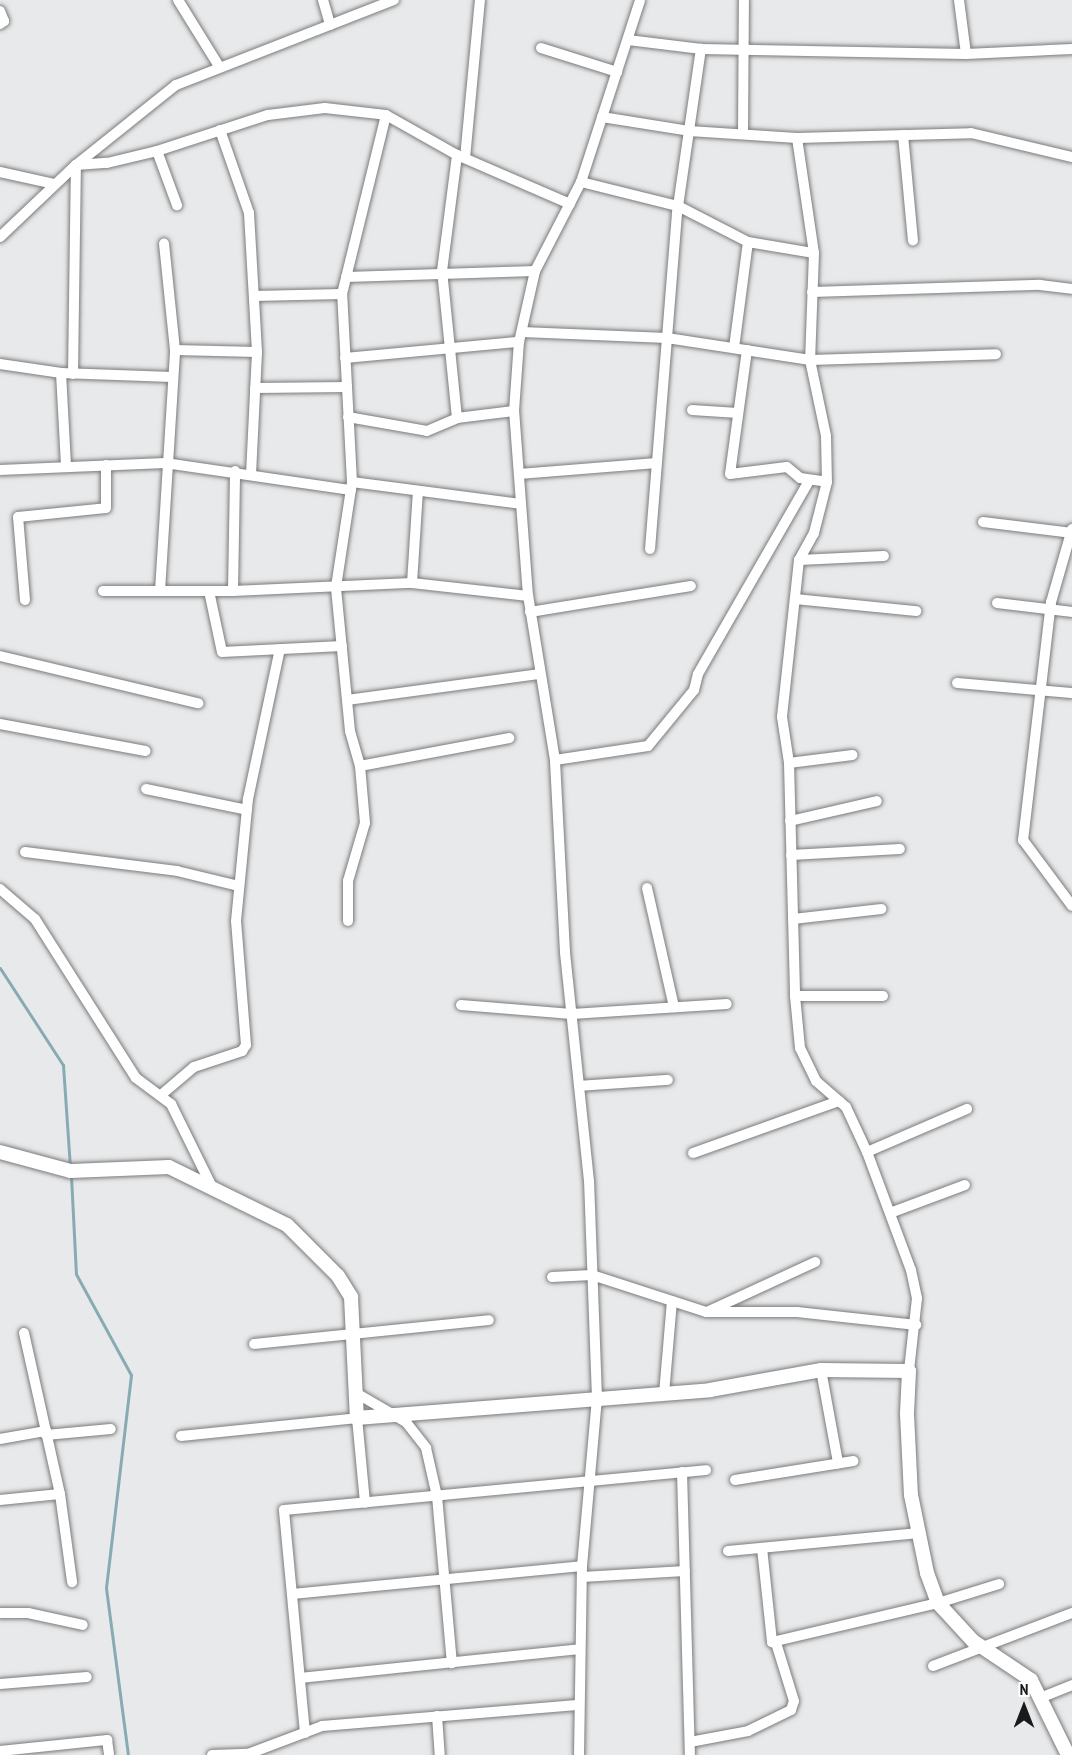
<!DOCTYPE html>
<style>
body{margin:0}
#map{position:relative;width:1072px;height:1755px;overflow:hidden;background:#e8e9ea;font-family:"PT Sans Narrow",sans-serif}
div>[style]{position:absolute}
.stream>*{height:3px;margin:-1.5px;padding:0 1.5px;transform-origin:1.5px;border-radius:1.5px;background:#88abb3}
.roads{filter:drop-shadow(0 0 2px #7b7b7c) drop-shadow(0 0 2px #7b7b7c)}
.minor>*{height:10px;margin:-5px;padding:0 5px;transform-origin:5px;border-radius:5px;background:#fff}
.tertiary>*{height:14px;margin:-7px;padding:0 7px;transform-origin:7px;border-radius:7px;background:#fff}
span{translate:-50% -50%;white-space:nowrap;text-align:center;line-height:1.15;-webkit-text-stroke:4.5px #fff;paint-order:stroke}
.north{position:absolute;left:994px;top:1677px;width:60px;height:60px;-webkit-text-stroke:4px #fff;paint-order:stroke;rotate:0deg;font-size:16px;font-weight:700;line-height:24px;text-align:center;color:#1a1a1a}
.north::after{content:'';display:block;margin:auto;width:21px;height:27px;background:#1a1a1a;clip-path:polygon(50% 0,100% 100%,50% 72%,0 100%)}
</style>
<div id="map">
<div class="stream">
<div style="left:0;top:968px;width:116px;rotate:57deg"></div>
<div style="left:63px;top:1065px;width:102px;rotate:86.1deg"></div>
<div style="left:71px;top:1176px;width:98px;rotate:87.1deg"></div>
<div style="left:76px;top:1274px;width:115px;rotate:61.4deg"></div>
<div style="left:131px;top:1375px;width:214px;rotate:96.7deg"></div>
<div style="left:106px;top:1588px;width:168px;rotate:82.5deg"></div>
</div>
<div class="roads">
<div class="minor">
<div style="left:178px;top:0;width:78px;rotate:58.2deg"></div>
<div style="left:323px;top:0;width:26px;rotate:74deg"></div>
<div style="left:959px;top:0;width:54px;rotate:82.6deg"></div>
<div style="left:0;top:11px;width:11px;rotate:68deg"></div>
<div style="left:4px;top:21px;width:5px;rotate:143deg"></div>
<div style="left:628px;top:40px;width:74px;rotate:7deg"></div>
<div style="left:701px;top:49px;width:265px;rotate:1.1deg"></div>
<div style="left:966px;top:54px;width:106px;rotate:-2.7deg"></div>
<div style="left:541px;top:48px;width:80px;rotate:17.5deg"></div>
<div style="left:602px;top:117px;width:88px;rotate:9.1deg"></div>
<div style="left:689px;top:131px;width:108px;rotate:3.7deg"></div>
<div style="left:797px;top:138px;width:174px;rotate:-1.6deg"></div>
<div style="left:971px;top:133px;width:104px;rotate:13.4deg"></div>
<div style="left:220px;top:130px;width:88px;rotate:70.7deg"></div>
<div style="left:249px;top:213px;width:139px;rotate:86.7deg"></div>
<div style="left:257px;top:352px;width:122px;rotate:92.8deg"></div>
<div style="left:743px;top:134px;width:134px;rotate:-89.6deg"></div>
<div style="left:903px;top:135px;width:106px;rotate:84.6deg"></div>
<div style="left:797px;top:138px;width:116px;rotate:81.6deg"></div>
<div style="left:814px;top:253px;width:107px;rotate:92.1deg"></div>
<div style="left:810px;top:360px;width:78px;rotate:78.1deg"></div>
<div style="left:826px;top:436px;width:46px;rotate:88.8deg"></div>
<div style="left:827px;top:482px;width:53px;rotate:104.3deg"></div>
<div style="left:814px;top:533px;width:31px;rotate:119deg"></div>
<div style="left:799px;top:560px;width:158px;rotate:96.2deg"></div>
<div style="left:782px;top:717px;width:47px;rotate:81.3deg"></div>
<div style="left:789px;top:763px;width:233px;rotate:88.5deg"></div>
<div style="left:795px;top:996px;width:52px;rotate:84.5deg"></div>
<div style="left:800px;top:1048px;width:37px;rotate:64deg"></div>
<div style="left:816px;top:1081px;width:40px;rotate:41deg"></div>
<div style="left:846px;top:1107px;width:50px;rotate:65deg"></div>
<div style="left:867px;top:1152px;width:126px;rotate:69.6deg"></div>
<div style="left:911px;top:1270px;width:29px;rotate:78deg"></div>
<div style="left:917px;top:1298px;width:73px;rotate:96.3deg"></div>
<div style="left:157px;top:151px;width:58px;rotate:69.7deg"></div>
<div style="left:465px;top:158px;width:159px;rotate:-84.6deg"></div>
<div style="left:0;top:172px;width:55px;rotate:12.5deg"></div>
<div style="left:581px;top:182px;width:100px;rotate:13.9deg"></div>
<div style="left:678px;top:206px;width:79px;rotate:27.2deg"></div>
<div style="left:748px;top:242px;width:67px;rotate:9.5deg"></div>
<div style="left:0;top:237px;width:105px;rotate:-43.5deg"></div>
<div style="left:76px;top:165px;width:31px;rotate:-4deg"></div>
<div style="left:107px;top:163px;width:51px;rotate:-13.5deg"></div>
<div style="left:157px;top:151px;width:117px;rotate:-18deg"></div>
<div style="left:268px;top:115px;width:57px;rotate:-7deg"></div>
<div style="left:325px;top:108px;width:61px;rotate:6.5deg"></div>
<div style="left:386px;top:115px;width:81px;rotate:29.4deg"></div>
<div style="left:457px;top:155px;width:123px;rotate:23.4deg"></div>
<div style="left:346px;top:277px;width:189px;rotate:-1.8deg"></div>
<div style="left:812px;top:292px;width:228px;rotate:-1.8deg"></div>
<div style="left:1040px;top:285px;width:32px;rotate:7deg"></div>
<div style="left:254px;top:296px;width:88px;rotate:-1.3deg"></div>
<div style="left:522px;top:332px;width:145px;rotate:2.4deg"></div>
<div style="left:667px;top:338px;width:145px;rotate:8.7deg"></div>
<div style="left:810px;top:360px;width:186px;rotate:-1.8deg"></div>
<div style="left:734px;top:348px;width:107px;rotate:-82.5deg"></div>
<div style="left:175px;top:350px;width:82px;rotate:1.4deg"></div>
<div style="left:747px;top:350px;width:125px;rotate:97.8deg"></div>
<div style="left:730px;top:474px;width:57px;rotate:-7deg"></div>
<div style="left:787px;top:467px;width:17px;rotate:40deg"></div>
<div style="left:800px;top:478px;width:27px;rotate:8deg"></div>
<div style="left:345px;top:358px;width:175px;rotate:-5.3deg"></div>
<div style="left:0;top:364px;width:62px;rotate:8.4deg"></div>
<div style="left:61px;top:373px;width:111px;rotate:2.1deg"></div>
<div style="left:61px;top:373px;width:93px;rotate:86.9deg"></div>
<div style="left:73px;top:374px;width:209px;rotate:-89.2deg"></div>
<div style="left:76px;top:165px;width:128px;rotate:-38.7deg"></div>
<div style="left:176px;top:85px;width:234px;rotate:-21.3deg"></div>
<div style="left:255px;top:388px;width:92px;rotate:-0.6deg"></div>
<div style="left:692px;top:410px;width:46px;rotate:3.7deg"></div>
<div style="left:348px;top:417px;width:80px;rotate:10deg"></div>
<div style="left:427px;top:431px;width:33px;rotate:-23deg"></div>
<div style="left:457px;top:418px;width:57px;rotate:-7deg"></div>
<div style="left:457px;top:418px;width:148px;rotate:-95.8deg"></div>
<div style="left:442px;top:271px;width:117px;rotate:-82.6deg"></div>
<div style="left:0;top:470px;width:165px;rotate:-2.4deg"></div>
<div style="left:165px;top:463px;width:188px;rotate:8.3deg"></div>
<div style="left:519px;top:474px;width:138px;rotate:-4.6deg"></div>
<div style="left:352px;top:482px;width:170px;rotate:7.4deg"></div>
<div style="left:983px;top:522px;width:90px;rotate:7deg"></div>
<div style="left:1072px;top:529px;width:76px;rotate:106deg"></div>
<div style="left:1051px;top:602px;width:240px;rotate:96.7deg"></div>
<div style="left:1023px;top:840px;width:82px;rotate:53.4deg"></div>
<div style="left:650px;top:549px;width:337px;rotate:-85.4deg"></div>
<div style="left:677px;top:213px;width:166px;rotate:-81.7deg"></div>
<div style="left:799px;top:560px;width:85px;rotate:-2.7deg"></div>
<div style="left:412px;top:583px;width:92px;rotate:-86.3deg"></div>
<div style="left:103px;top:591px;width:130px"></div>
<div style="left:233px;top:591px;width:179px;rotate:-2.6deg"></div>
<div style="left:412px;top:583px;width:117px;rotate:6.4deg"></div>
<div style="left:160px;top:591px;width:241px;rotate:-86.4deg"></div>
<div style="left:175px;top:350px;width:107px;rotate:-95.9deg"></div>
<div style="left:209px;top:591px;width:62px;rotate:78deg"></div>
<div style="left:222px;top:652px;width:120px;rotate:-2.9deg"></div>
<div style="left:233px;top:591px;width:120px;rotate:-89deg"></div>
<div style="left:795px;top:599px;width:122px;rotate:5.7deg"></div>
<div style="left:25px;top:600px;width:83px;rotate:-94.8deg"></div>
<div style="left:18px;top:517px;width:88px;rotate:-5.8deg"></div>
<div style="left:106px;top:508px;width:43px;rotate:-90deg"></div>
<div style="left:997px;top:603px;width:76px;rotate:6.8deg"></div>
<div style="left:530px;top:612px;width:163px;rotate:-9.2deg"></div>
<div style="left:0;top:656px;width:204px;rotate:13.4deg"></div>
<div style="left:957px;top:683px;width:115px;rotate:5deg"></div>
<div style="left:347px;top:700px;width:195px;rotate:-7.7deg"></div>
<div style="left:0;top:724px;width:148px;rotate:10.5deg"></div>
<div style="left:555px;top:760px;width:94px;rotate:-8.6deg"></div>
<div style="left:648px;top:746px;width:72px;rotate:-50.6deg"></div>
<div style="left:694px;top:690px;width:16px;rotate:-76deg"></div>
<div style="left:698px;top:674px;width:223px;rotate:-60.1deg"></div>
<div style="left:789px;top:763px;width:64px;rotate:-7.2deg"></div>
<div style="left:360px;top:766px;width:152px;rotate:-10.6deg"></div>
<div style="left:146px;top:789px;width:103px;rotate:11.7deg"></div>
<div style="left:790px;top:821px;width:89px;rotate:-12.9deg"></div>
<div style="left:25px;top:852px;width:153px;rotate:7.1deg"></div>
<div style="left:177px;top:871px;width:64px;rotate:13.6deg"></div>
<div style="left:791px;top:855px;width:109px;rotate:-3.2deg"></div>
<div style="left:647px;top:888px;width:122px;rotate:77.2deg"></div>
<div style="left:0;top:889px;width:46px;rotate:40.6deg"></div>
<div style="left:35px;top:919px;width:188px;rotate:57.6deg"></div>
<div style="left:136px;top:1078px;width:44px;rotate:36.6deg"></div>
<div style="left:171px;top:1104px;width:90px;rotate:63.7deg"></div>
<div style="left:793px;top:919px;width:89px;rotate:-6.5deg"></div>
<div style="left:348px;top:921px;width:40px;rotate:-90deg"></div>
<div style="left:348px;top:881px;width:60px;rotate:-73.7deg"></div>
<div style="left:365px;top:823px;width:57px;rotate:-95deg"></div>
<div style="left:360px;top:766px;width:36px;rotate:-106deg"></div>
<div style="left:350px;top:731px;width:145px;rotate:-95.6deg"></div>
<div style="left:336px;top:587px;width:106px;rotate:-81.3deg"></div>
<div style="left:352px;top:482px;width:188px;rotate:-93deg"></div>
<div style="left:342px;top:294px;width:184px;rotate:-76.2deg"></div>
<div style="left:795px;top:996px;width:88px"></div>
<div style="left:461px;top:1005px;width:111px;rotate:4.6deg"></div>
<div style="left:572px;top:1014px;width:155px;rotate:-3.7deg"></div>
<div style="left:579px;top:1086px;width:89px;rotate:-3.9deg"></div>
<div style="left:161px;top:1095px;width:43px;rotate:-40.3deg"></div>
<div style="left:194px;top:1067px;width:51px;rotate:-18.4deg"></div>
<div style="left:242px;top:1051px;width:7px;rotate:-56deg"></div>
<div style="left:246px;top:1045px;width:124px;rotate:-94.6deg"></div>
<div style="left:236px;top:921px;width:123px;rotate:-84.4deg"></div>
<div style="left:248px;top:799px;width:153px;rotate:-78deg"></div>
<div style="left:867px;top:1152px;width:109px;rotate:-23.3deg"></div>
<div style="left:693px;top:1153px;width:155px;rotate:-19.6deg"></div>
<div style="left:890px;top:1213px;width:80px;rotate:-20.5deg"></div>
<div style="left:552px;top:1277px;width:40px;rotate:-2.9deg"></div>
<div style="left:592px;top:1275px;width:120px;rotate:18deg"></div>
<div style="left:706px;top:1312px;width:91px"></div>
<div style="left:797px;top:1312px;width:120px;rotate:6.2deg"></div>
<div style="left:709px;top:1311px;width:117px;rotate:-24.8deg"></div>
<div style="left:24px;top:1333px;width:165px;rotate:77.4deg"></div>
<div style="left:60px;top:1494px;width:89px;rotate:82.2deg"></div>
<div style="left:254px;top:1344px;width:236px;rotate:-5.8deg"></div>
<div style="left:821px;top:1370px;width:95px;rotate:79.6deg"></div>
<div style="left:356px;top:1393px;width:58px;rotate:30.1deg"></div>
<div style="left:406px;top:1422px;width:33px;rotate:52deg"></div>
<div style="left:426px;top:1448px;width:49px;rotate:77.1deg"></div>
<div style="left:437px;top:1496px;width:168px;rotate:84.9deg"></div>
<div style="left:664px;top:1394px;width:93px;rotate:-85.1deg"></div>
<div style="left:46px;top:1435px;width:65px;rotate:-5.3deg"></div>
<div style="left:181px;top:1436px;width:177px;rotate:-5.8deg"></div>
<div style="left:357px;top:1418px;width:85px;rotate:84.6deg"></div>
<div style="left:0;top:1439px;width:47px;rotate:-9.9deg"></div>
<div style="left:682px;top:1472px;width:283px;rotate:88.4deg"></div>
<div style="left:735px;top:1480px;width:120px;rotate:-9.1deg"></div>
<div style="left:0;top:1500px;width:60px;rotate:-5.7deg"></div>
<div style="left:762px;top:1548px;width:95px;rotate:83.9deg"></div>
<div style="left:772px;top:1642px;width:171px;rotate:-13.2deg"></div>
<div style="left:938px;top:1603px;width:64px;rotate:-17.3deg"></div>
<div style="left:728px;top:1551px;width:192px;rotate:-5.4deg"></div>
<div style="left:582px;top:1577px;width:103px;rotate:-3.3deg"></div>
<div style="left:292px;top:1594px;width:291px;rotate:-5.5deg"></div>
<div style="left:0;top:1613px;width:28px"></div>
<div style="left:28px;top:1613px;width:56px;rotate:12.3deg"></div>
<div style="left:933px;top:1666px;width:149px;rotate:-20.9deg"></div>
<div style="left:300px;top:1678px;width:281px;rotate:-5.9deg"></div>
<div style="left:0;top:1684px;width:87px;rotate:-4.6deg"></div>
<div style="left:1040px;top:1698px;width:35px;rotate:-22deg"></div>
<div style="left:437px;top:1716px;width:39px;rotate:86deg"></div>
<div style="left:305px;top:1733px;width:224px;rotate:-95.4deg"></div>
<div style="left:284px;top:1510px;width:424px;rotate:-5.4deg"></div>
<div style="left:690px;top:1742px;width:59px;rotate:-10.7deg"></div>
<div style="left:748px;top:1731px;width:48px;rotate:-26deg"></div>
<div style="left:791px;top:1710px;width:9px;rotate:-72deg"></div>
<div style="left:794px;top:1701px;width:61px;rotate:-107.2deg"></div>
<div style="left:0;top:1751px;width:108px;rotate:-5.9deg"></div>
<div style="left:107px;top:1740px;width:15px;rotate:82deg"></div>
<div style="left:212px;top:1755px;width:36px;rotate:-2deg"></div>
<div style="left:248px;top:1754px;width:79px;rotate:-20.7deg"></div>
<div style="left:322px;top:1726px;width:256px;rotate:-4.7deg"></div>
<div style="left:579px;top:1755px;width:189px;rotate:-89.1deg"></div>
<div style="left:582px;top:1566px;width:169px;rotate:-84.9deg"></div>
<div style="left:597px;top:1398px;width:217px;rotate:-92.1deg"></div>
<div style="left:589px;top:1181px;width:230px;rotate:-96deg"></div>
<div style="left:565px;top:952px;width:192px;rotate:-93deg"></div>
<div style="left:555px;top:760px;width:166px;rotate:-99.3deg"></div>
<div style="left:528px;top:596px;width:186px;rotate:-94.3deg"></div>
<div style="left:514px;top:411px;width:69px;rotate:-85.9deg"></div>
<div style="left:519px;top:342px;width:73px;rotate:-77.3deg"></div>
<div style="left:535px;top:271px;width:100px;rotate:-62.7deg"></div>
<div style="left:581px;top:182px;width:191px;rotate:-72deg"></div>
</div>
<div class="tertiary">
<div style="left:0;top:1152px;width:73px;rotate:15deg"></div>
<div style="left:71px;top:1171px;width:98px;rotate:-2.3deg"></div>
<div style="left:169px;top:1167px;width:131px;rotate:26.2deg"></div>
<div style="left:287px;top:1225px;width:72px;rotate:45deg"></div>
<div style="left:338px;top:1276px;width:25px;rotate:58deg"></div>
<div style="left:351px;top:1297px;width:121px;rotate:87.2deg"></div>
<div style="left:357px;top:1418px;width:354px;rotate:-4.5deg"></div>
<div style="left:710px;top:1390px;width:113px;rotate:-10.2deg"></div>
<div style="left:821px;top:1370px;width:88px;rotate:0.7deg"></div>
<div style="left:909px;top:1371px;width:43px;rotate:92.7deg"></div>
<div style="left:907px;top:1414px;width:81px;rotate:87.2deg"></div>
<div style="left:911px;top:1495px;width:80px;rotate:78.4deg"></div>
<div style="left:927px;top:1573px;width:32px;rotate:70deg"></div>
<div style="left:938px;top:1603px;width:52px;rotate:47.4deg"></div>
<div style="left:973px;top:1641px;width:70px;rotate:33.9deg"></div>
<div style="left:1031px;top:1680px;width:84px;rotate:63.7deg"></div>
</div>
</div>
<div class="north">N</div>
</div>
